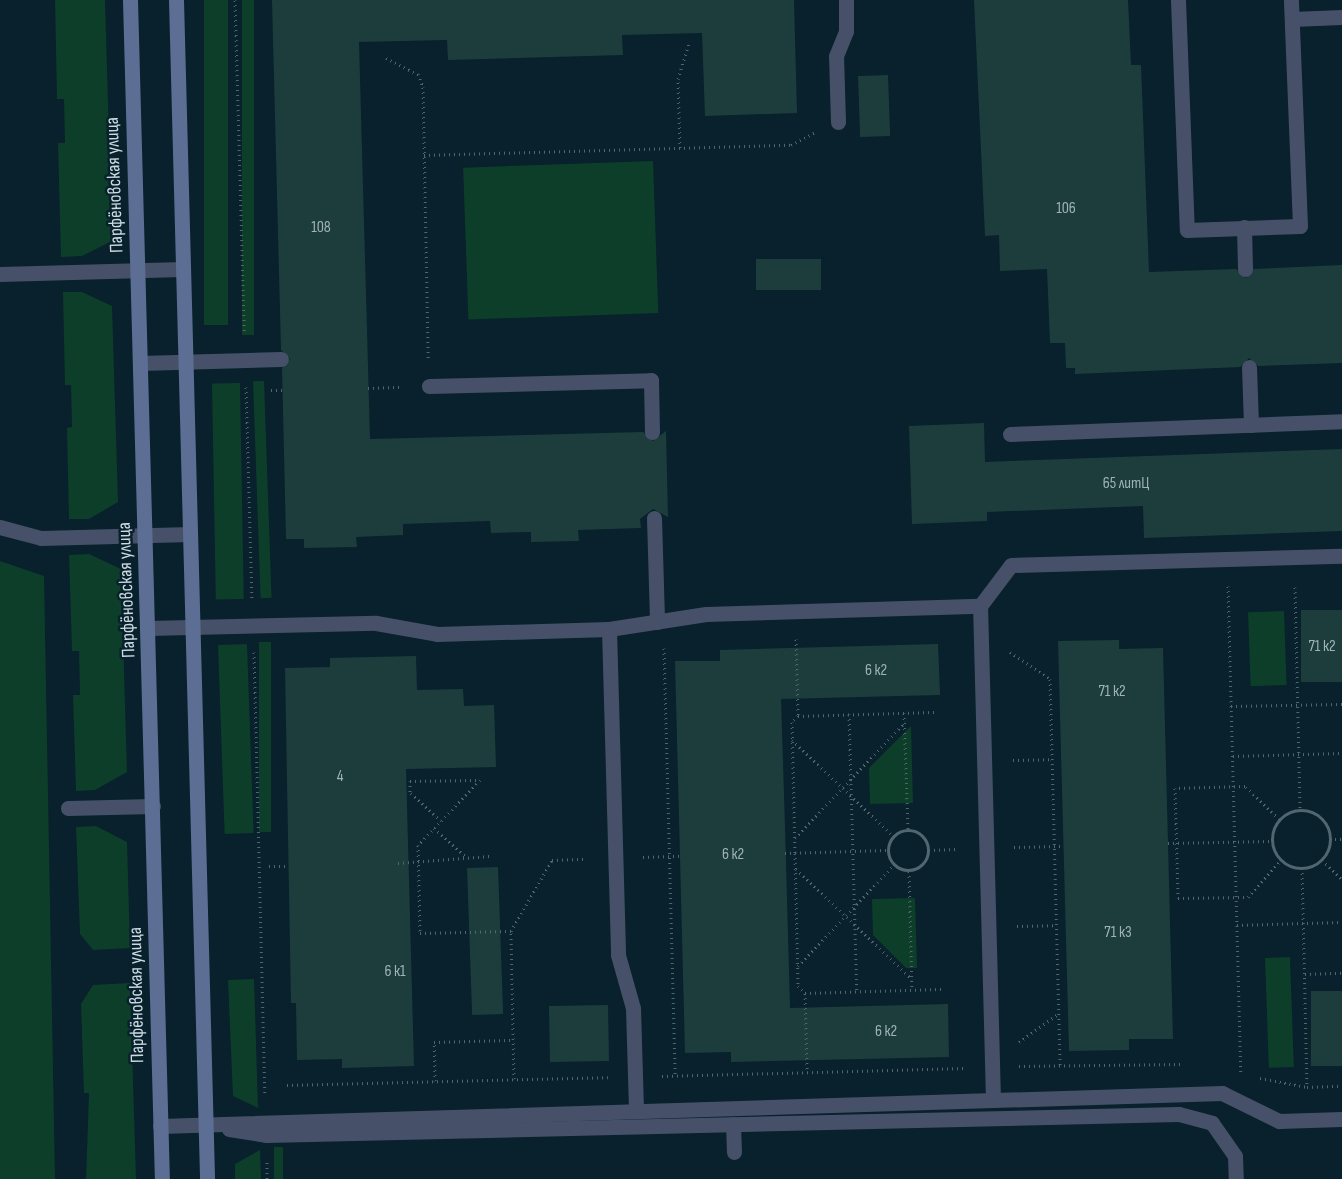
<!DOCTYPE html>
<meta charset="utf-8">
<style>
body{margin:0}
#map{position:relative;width:1342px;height:1179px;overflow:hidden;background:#08212c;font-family:"Sofia Sans Condensed",sans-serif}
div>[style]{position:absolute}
.green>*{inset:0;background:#0c3e2a;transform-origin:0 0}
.building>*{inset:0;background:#1d3d3d;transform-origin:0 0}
.path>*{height:3px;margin-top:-1.5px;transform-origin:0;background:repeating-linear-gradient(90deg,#51666f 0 1px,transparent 0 5px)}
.path>.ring{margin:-1.5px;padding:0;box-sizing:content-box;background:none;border:3px solid #51666f;border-radius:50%}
.lane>*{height:15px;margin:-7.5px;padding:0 7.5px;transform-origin:7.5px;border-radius:7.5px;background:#465169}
.secondary>*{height:15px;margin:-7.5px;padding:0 7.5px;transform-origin:7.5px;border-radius:7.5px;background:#5c6e94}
span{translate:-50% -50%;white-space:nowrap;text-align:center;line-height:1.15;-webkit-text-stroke:5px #08212c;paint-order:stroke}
.number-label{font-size:16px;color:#a0b3b8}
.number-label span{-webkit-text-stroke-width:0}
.street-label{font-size:19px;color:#cbdae1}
</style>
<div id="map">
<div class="green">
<div style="clip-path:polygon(55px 0,105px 0,112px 241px,82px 256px,61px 257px,58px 143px,65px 143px,64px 99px,57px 99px)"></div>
<div style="left:204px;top:0;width:24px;height:325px"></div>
<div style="left:242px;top:0;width:12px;height:335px"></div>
<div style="left:653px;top:161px;width:152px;height:190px;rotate:88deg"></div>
<div style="clip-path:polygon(63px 292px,82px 292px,112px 306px,118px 502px,89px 519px,69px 519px,67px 428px,72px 427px,71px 385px,65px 385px)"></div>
<div style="left:264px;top:381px;width:217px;height:11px;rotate:88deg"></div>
<div style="left:240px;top:383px;width:216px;height:28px;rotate:89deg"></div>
<div style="clip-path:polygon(89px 554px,121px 569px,127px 772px,95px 790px,76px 791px,73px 695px,80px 695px,79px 651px,72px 651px,69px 555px)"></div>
<div style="clip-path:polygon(0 561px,44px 576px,55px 1179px,0 1179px)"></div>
<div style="left:1284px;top:611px;width:74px;height:36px;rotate:88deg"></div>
<div style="left:259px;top:642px;width:12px;height:190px"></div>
<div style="left:247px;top:644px;width:189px;height:29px;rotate:88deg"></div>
<div style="clip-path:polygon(911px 726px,913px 803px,870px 804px,869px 768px)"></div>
<div style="clip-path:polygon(96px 826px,127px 842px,130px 948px,93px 950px,80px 934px,76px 827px)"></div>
<div style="clip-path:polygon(915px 898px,917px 968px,906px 968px,873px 935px,872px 899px)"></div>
<div style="left:1290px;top:957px;width:110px;height:25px;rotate:88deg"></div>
<div style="clip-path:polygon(254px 979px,258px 1108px,233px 1096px,228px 980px)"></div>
<div style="clip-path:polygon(130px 983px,136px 1179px,86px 1179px,89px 1093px,84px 1093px,81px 1004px,93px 985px)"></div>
<div style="left:274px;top:1147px;width:9px;height:32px"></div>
<div style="clip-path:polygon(260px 1150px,261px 1179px,235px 1179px,235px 1164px)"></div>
</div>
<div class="building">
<div style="clip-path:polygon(272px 0,794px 0,797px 113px,705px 116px,702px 33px,622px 35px,623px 55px,448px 60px,447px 40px,359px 42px,370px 439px,643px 432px,653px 441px,666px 431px,668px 517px,653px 509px,640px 519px,641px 528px,578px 530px,579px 541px,531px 542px,531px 532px,491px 533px,490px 521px,403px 524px,403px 535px,356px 537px,357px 547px,304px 548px,304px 539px,286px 539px,282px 368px,290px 359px,281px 350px)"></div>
<div style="clip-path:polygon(974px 0,1128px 0,1131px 65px,1141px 65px,1149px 272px,1236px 269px,1246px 278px,1254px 269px,1342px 265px,1342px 363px,1258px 366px,1249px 358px,1240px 367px,1075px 374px,1075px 368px,1066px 368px,1065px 343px,1050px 343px,1047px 269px,1000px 271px,999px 235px,985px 236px)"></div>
<div style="left:888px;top:75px;width:61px;height:30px;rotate:88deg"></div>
<div style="left:821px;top:259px;width:31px;height:65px;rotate:90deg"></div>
<div style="clip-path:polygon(984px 423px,985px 462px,1342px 449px,1342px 531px,1144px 538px,1143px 506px,987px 512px,987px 521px,912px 524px,909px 426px)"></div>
<div style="left:1342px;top:610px;width:72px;height:41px;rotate:90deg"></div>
<div style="clip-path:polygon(1119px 640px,1119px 649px,1163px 648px,1173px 1039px,1129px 1039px,1129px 1050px,1069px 1051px,1058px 641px)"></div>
<div style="clip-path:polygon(938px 644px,940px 695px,781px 699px,785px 827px,790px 1008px,948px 1004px,949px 1057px,731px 1062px,731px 1052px,685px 1053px,675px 661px,720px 661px,720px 650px)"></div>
<div style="clip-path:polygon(416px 656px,417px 690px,463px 689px,464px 706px,494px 705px,496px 767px,406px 769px,414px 1066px,342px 1068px,342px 1059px,297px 1060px,296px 1003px,291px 1003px,285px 668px,330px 667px,330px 658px)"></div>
<div style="left:498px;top:867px;width:147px;height:31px;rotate:88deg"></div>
<div style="left:1342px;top:991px;width:75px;height:31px;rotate:90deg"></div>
<div style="left:608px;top:1005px;width:56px;height:59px;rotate:89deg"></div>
</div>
<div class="path">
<div style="left:235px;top:0;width:331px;rotate:88.4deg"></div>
<div style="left:386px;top:58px;width:36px;rotate:27deg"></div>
<div style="left:418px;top:74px;width:14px;rotate:69deg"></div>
<div style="left:423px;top:87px;width:272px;rotate:88.9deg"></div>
<div style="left:680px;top:148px;width:69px;rotate:-91.7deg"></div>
<div style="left:678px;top:79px;width:39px;rotate:-73deg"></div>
<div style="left:424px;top:155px;width:367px;rotate:-1.6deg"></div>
<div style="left:791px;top:145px;width:26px;rotate:-28deg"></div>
<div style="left:246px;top:387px;width:212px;rotate:88.4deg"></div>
<div style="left:368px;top:388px;width:35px;rotate:-2deg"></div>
<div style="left:271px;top:390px;width:11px"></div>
<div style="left:1228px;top:586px;width:486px;rotate:88.5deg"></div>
<div style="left:1295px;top:587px;width:222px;rotate:88.7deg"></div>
<div style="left:796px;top:639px;width:77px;rotate:88.5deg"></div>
<div style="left:798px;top:716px;width:8px;rotate:135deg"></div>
<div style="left:792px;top:722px;width:131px;rotate:88.7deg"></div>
<div style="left:795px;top:853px;width:133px;rotate:88.7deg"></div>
<div style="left:798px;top:986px;width:10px;rotate:45deg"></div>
<div style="left:805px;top:993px;width:78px;rotate:88.5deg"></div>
<div style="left:664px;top:648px;width:427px;rotate:88.5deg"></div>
<div style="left:254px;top:652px;width:444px;rotate:88.6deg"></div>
<div style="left:1010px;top:652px;width:48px;rotate:34deg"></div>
<div style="left:1050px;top:679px;width:386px;rotate:88.5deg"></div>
<div style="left:1231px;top:706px;width:111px;rotate:-1deg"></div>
<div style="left:904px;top:713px;width:116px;rotate:88deg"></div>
<div style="left:849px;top:714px;width:278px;rotate:88.4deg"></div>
<div style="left:798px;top:716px;width:136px;rotate:-1.7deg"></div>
<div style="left:792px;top:740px;width:139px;rotate:43.5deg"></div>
<div style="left:1233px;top:756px;width:109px;rotate:-1.6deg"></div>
<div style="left:1013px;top:760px;width:39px;rotate:-1deg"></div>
<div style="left:480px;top:780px;width:90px;rotate:133.6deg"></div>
<div style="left:418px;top:845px;width:88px;rotate:88.7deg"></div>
<div style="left:420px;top:933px;width:91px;rotate:-1.3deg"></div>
<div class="ring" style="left:1272px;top:810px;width:55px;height:55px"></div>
<div style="left:1279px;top:819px;width:47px;rotate:-135.9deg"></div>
<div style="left:1245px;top:786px;width:70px;rotate:178.4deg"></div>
<div style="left:1175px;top:788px;width:110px;rotate:88.4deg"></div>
<div style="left:1178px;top:898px;width:70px;rotate:-0.8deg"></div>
<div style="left:1248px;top:897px;width:50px;rotate:-48.3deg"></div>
<div style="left:441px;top:821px;width:42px;rotate:-136.9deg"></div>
<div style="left:410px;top:792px;width:11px;rotate:-90deg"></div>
<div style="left:410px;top:781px;width:69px;rotate:-0.8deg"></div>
<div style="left:434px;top:828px;width:42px;rotate:42.1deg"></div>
<div class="ring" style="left:888px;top:830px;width:37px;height:37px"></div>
<div style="left:795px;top:838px;width:160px;rotate:-46.5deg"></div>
<div style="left:1330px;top:839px;width:12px"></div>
<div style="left:1168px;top:843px;width:104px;rotate:-1.1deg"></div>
<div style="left:1014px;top:847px;width:49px;rotate:-1.2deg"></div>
<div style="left:929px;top:850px;width:29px;rotate:-2deg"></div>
<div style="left:785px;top:853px;width:103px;rotate:-1.7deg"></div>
<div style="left:643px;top:857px;width:37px;rotate:-2deg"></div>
<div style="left:1322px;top:860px;width:28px;rotate:44deg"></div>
<div style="left:398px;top:863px;width:92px;rotate:-4.4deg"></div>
<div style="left:269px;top:866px;width:20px"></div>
<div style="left:1302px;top:868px;width:219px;rotate:88.7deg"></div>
<div style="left:796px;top:869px;width:160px;rotate:43.5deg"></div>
<div style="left:909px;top:871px;width:119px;rotate:88.6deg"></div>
<div style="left:1237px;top:925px;width:105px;rotate:-1.6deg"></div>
<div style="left:1017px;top:926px;width:39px;rotate:-1deg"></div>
<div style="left:798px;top:966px;width:139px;rotate:-46.5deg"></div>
<div style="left:1305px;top:974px;width:37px;rotate:-2deg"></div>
<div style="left:805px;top:993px;width:136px;rotate:-1.7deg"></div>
<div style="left:1019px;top:1042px;width:48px;rotate:-35.7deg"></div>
<div style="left:1019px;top:1066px;width:164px;rotate:-0.7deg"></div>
<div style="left:662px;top:1076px;width:304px;rotate:-1.5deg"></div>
<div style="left:1260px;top:1078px;width:48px;rotate:10.8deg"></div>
<div style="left:1307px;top:1087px;width:35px;rotate:-2deg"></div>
<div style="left:514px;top:1079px;width:148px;rotate:-91.2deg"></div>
<div style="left:511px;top:931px;width:82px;rotate:-60deg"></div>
<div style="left:552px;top:860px;width:35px;rotate:-2deg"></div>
<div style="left:435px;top:1081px;width:39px;rotate:-91deg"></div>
<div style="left:434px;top:1042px;width:79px;rotate:-1.5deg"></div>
<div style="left:287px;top:1085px;width:321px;rotate:-1.4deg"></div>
<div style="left:267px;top:1162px;width:17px;rotate:90deg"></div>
</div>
<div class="lane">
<div style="left:1178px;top:0;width:230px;rotate:87.8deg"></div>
<div style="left:1187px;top:230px;width:113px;rotate:-2deg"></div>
<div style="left:1300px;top:226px;width:226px;rotate:-92.3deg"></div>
<div style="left:1292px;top:19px;width:50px;rotate:-2.3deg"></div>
<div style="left:838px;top:122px;width:66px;rotate:-91.7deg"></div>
<div style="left:836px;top:56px;width:27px;rotate:-68deg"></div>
<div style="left:846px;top:31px;width:31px;rotate:-90deg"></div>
<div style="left:1244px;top:227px;width:42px;rotate:88.6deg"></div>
<div style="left:0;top:274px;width:182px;rotate:-1.6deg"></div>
<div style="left:140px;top:363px;width:141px;rotate:-1.6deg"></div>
<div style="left:1249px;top:367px;width:58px;rotate:88deg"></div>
<div style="left:429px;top:386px;width:222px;rotate:-1.5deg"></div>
<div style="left:651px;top:380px;width:52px;rotate:88.9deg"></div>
<div style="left:1010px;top:434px;width:332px;rotate:-2.2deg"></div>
<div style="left:654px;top:518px;width:104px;rotate:88.3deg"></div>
<div style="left:0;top:527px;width:42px;rotate:15deg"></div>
<div style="left:41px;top:538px;width:149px;rotate:-1.5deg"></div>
<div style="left:148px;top:628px;width:228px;rotate:-1.3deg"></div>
<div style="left:376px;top:623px;width:62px;rotate:10.2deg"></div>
<div style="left:437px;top:634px;width:172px;rotate:-1.7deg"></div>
<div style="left:609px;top:629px;width:98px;rotate:-8.8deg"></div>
<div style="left:706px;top:614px;width:274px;rotate:-1.7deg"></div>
<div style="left:609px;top:629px;width:326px;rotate:88.4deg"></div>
<div style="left:618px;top:955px;width:55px;rotate:74.2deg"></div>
<div style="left:633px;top:1008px;width:102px;rotate:88.3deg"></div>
<div style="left:68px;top:808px;width:85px;rotate:-1.3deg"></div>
<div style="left:993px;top:1100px;width:494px;rotate:-91.5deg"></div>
<div style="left:980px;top:606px;width:51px;rotate:-52.9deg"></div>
<div style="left:1011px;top:565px;width:331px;rotate:-1.6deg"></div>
<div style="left:733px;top:1124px;width:28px;rotate:88deg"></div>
<div style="left:160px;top:1126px;width:1063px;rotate:-1.78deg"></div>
<div style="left:1222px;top:1093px;width:64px;rotate:26.2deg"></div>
<div style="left:1279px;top:1121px;width:63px;rotate:-1.8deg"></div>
<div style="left:229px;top:1129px;width:37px;rotate:9deg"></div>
<div style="left:266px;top:1135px;width:913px;rotate:-1.32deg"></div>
<div style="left:1179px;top:1114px;width:34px;rotate:15deg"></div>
<div style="left:1212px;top:1123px;width:40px;rotate:55.1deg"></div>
<div style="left:1235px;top:1156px;width:23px;rotate:88deg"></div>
</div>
<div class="secondary">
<div style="left:130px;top:0;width:1179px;rotate:88.45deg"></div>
<div style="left:176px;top:0;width:1179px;rotate:88.49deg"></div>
</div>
<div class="number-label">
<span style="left:1066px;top:209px">106</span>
<span style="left:321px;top:228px">108</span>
<span style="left:1126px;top:484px">65 литЦ</span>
<span style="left:1322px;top:647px">71 к2</span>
<span style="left:876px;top:671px">6 к2</span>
<span style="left:1112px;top:692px">71 к2</span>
<span style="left:340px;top:777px">4</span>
<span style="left:733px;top:855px">6 к2</span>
<span style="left:1118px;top:933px">71 к3</span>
<span style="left:395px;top:972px">6 к1</span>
<span style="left:886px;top:1032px">6 к2</span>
</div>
<div class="street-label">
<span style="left:115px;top:185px;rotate:-92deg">Парфёновская улица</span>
<span style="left:127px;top:590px;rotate:-92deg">Парфёновская улица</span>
<span style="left:137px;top:995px;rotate:-91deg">Парфёновская улица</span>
</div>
</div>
